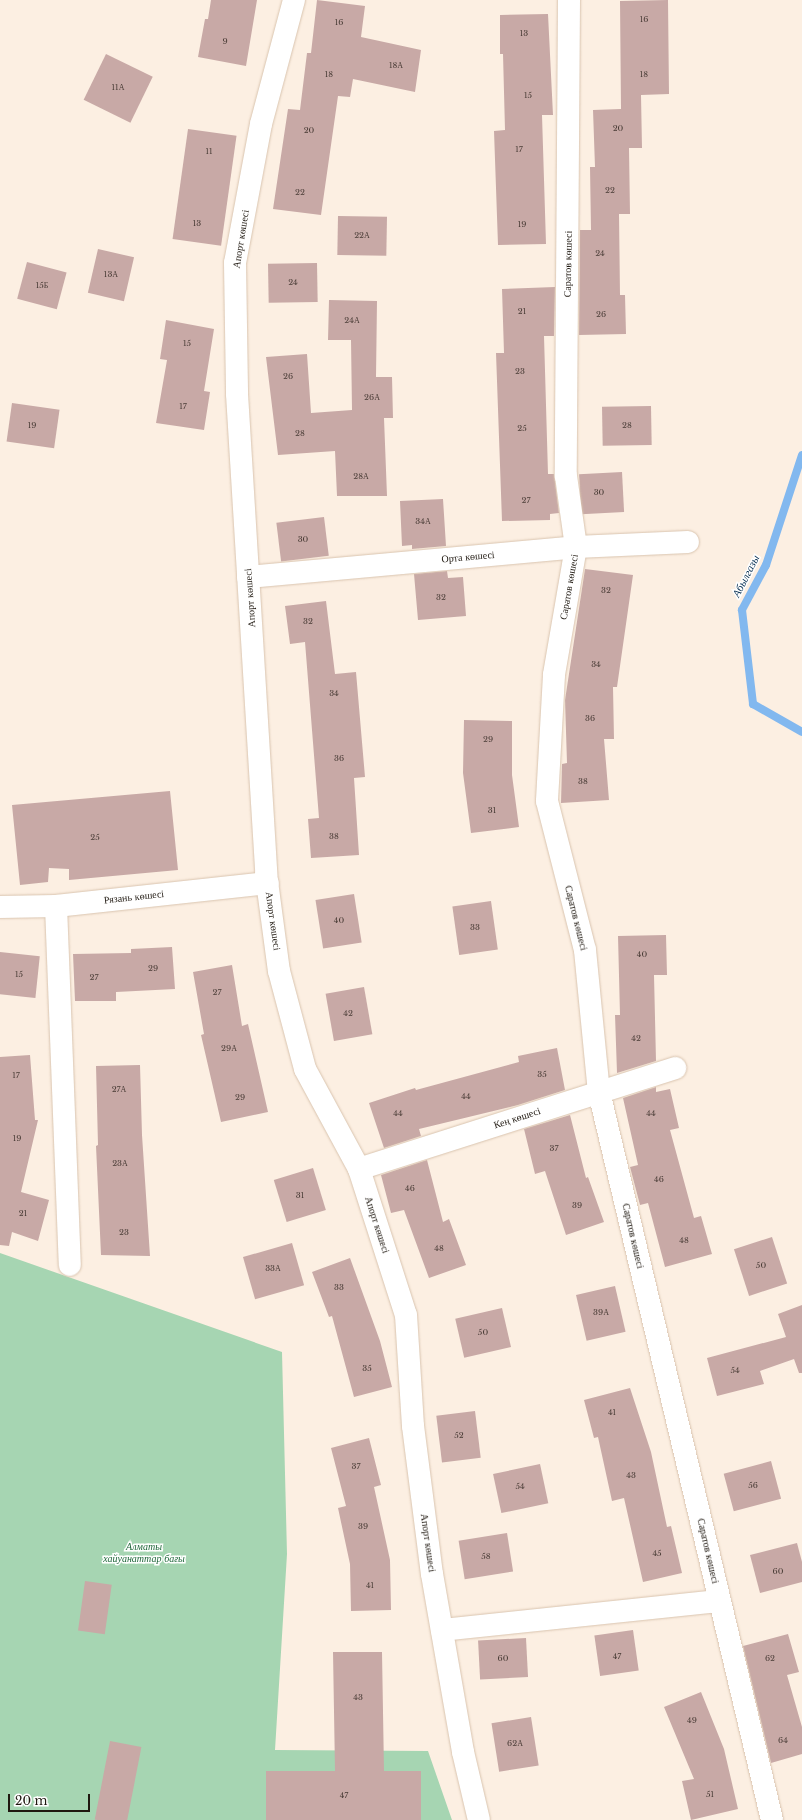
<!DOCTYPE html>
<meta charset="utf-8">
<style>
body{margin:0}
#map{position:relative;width:802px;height:1820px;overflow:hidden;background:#fcefe2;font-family:"Libre Baskerville",serif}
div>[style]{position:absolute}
.green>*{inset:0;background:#a6d5b2}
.stream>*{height:8px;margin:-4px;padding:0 4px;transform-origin:4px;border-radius:4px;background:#82b8ef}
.building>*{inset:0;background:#c8a9a6;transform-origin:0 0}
.roads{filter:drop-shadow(0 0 1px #d9c4af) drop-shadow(0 0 1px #d9c4af)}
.minor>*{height:22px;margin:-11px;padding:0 11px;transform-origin:11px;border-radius:11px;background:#fff}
span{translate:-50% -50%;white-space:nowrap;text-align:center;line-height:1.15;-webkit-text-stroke:3px #fff;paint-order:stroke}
.number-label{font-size:8px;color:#493c36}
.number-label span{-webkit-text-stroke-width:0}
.street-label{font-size:10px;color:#1f1810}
.park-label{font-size:10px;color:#1f673a;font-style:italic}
.water-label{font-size:11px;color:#083053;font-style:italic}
.scale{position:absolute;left:8px;top:1794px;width:82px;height:18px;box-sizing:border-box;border:2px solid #1f1810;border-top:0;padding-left:5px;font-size:12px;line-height:14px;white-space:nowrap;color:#1f1810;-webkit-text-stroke:3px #fff;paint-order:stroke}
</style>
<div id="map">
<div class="green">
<div style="clip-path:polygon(0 1253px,282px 1352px,287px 1554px,275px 1750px,428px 1751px,452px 1820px,0 1820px)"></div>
</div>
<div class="stream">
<div style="left:802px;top:455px;width:116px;rotate:108.1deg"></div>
<div style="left:766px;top:565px;width:51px;rotate:118.1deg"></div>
<div style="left:742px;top:610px;width:95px;rotate:83.3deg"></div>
<div style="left:753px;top:704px;width:56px;rotate:29.7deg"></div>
</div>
<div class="building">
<div style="clip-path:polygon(211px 0,257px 0,246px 66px,198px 57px,205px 19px,208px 19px)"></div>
<div style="clip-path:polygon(317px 0,365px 6px,361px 37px,421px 50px,415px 92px,353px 79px,350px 97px,338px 96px,321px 215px,273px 209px,288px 109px,300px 110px,307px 53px,311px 53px)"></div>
<div style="clip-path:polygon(668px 0,669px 94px,641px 95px,642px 148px,629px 148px,630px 214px,619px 214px,620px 295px,625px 295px,626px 334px,579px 335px,580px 230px,591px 230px,590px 167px,595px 167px,593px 110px,621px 109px,620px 1px)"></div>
<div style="clip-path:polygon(548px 14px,553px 115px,542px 115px,546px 244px,498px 245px,494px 131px,505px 130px,503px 54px,500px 54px,500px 15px)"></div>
<div style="left:106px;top:54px;width:52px;height:51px;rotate:26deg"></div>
<div style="left:188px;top:129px;width:49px;height:111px;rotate:8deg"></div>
<div style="left:338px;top:216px;width:49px;height:39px;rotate:1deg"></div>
<div style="left:98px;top:249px;width:37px;height:45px;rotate:13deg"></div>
<div style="left:27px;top:262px;width:41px;height:38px;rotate:15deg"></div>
<div style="left:317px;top:263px;width:39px;height:49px;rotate:89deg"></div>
<div style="clip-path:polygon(555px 287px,554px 336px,544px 336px,548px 474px,554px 474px,559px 513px,550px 514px,550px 520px,502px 521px,496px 353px,504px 353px,502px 289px)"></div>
<div style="clip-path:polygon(329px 300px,377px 301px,376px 377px,392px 377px,393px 418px,384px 418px,387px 496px,337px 496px,335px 451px,278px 455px,266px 357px,307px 354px,311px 413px,352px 410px,351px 340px,328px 340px)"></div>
<div style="clip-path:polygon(166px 320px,214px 329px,204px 391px,210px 392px,204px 430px,156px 423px,167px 360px,160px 359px)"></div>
<div style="left:12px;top:403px;width:48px;height:39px;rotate:8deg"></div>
<div style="left:651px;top:406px;width:39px;height:49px;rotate:89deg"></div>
<div style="left:622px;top:472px;width:40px;height:43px;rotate:87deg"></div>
<div style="clip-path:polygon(443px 499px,446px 546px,412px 549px,412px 545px,402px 546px,400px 501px)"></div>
<div style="left:324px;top:517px;width:39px;height:48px;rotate:83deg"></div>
<div style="clip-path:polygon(585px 569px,633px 575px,617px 687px,613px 687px,614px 739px,604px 739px,609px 800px,561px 803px,562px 764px,567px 763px,565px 700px)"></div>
<div style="clip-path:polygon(447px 571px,448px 578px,463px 577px,466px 616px,418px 620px,414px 574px)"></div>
<div style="clip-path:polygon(326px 601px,335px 674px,356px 672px,365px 777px,354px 778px,359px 855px,311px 858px,308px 819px,319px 818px,305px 642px,290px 644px,285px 606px)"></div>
<div style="clip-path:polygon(464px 720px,512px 721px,512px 775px,519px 827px,471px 833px,463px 773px)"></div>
<div style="clip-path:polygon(170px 791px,178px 870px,69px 880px,69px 869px,49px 868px,48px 882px,20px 885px,12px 805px)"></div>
<div style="left:354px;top:894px;width:49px;height:39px;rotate:81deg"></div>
<div style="left:491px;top:901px;width:49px;height:39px;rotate:82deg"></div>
<div style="clip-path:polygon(666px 935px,667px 975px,654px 975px,656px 1061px,617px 1073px,615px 1015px,620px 1015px,618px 936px)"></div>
<div style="clip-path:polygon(172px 947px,175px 989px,116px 992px,116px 1001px,75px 1001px,73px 954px,131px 953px,131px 949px)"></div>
<div style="left:0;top:952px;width:40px;height:42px;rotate:6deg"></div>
<div style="clip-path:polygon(232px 965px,242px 1026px,248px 1024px,268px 1112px,221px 1122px,201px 1035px,204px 1034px,193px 972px)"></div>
<div style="left:364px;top:987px;width:48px;height:39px;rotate:80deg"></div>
<div style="clip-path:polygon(557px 1048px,565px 1090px,518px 1105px,419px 1129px,421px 1136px,384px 1148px,369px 1103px,415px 1088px,416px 1090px,519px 1062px,518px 1056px)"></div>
<div style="clip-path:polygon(30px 1055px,35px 1120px,38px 1120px,21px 1192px,49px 1200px,38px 1241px,12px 1232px,9px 1246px,0 1245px,0 1057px)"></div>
<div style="clip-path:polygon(140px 1065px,142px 1135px,150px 1256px,101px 1255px,96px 1146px,98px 1145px,96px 1066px)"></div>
<div style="clip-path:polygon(656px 1087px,656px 1092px,670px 1089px,679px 1128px,670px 1130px,694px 1218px,701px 1216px,712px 1254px,665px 1267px,648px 1203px,640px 1205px,630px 1167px,638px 1165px,623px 1098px)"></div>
<div style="clip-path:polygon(570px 1115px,586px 1178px,588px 1177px,604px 1222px,566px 1235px,545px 1171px,535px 1174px,524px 1129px)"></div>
<div style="clip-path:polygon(427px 1160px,443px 1222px,449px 1219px,466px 1265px,429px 1278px,404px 1210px,391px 1213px,381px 1175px)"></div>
<div style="left:313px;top:1168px;width:44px;height:41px;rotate:73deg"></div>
<div style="left:772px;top:1237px;width:49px;height:40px;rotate:72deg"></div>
<div style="left:292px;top:1243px;width:44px;height:51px;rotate:74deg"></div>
<div style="clip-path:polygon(350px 1258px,380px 1341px,392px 1387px,354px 1397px,332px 1316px,329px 1317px,312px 1272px)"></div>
<div style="left:615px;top:1286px;width:47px;height:40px;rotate:77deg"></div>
<div style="clip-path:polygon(802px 1305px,802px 1373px,799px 1373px,794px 1359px,760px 1371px,764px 1384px,717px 1396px,707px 1358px,786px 1337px,778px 1314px)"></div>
<div style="left:502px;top:1308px;width:40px;height:48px;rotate:77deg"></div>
<div style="clip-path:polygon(630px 1388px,651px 1452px,667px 1527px,671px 1526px,682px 1573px,643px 1582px,624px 1498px,612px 1501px,598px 1437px,594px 1438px,584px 1400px)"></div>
<div style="left:475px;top:1411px;width:47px;height:39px;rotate:83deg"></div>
<div style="clip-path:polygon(369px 1438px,381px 1485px,374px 1487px,390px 1560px,391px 1610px,351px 1611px,350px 1564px,338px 1508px,346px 1506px,331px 1448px)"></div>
<div style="left:771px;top:1461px;width:39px;height:49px;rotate:75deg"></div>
<div style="left:540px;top:1464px;width:40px;height:48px;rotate:78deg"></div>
<div style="left:507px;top:1533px;width:39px;height:49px;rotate:81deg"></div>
<div style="clip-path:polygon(797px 1543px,802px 1562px,802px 1582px,760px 1593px,750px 1555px)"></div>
<div style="left:85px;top:1581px;width:27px;height:50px;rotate:8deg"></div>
<div style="left:633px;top:1630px;width:41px;height:39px;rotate:82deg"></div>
<div style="clip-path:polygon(788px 1634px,799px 1672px,787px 1675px,802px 1727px,802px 1754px,771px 1763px,743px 1646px)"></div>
<div style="left:526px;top:1638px;width:39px;height:48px;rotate:87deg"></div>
<div style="clip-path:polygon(333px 1652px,382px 1652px,384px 1771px,421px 1771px,421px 1820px,266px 1820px,266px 1771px,335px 1771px)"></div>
<div style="clip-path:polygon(701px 1692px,724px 1749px,738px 1809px,691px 1820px,682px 1781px,694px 1779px,664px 1707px)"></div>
<div style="left:531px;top:1717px;width:49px;height:40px;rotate:81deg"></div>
<div style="left:110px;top:1741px;width:32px;height:80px;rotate:11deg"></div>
</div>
<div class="roads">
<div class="minor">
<div style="left:294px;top:0;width:128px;rotate:104.9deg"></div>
<div style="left:261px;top:124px;width:141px;rotate:100.6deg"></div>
<div style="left:235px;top:263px;width:131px;rotate:89.1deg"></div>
<div style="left:237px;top:394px;width:481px;rotate:86.5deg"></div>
<div style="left:266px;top:874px;width:98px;rotate:82.4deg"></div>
<div style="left:279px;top:971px;width:101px;rotate:75.1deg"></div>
<div style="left:305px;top:1069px;width:114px;rotate:61.6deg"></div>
<div style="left:359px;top:1169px;width:153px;rotate:72.2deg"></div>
<div style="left:406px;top:1315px;width:111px;rotate:86.4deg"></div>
<div style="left:413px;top:1426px;width:149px;rotate:82.7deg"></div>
<div style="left:432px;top:1574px;width:181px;rotate:80.1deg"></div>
<div style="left:463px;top:1752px;width:70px;rotate:76.8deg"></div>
<div style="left:569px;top:0;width:476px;rotate:90.4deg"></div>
<div style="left:566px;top:476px;width:72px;rotate:82deg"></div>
<div style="left:576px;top:547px;width:130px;rotate:99.8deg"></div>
<div style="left:554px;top:675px;width:126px;rotate:93.2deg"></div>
<div style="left:547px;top:801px;width:154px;rotate:75.7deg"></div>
<div style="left:585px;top:950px;width:143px;rotate:84.4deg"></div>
<div style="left:599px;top:1092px;width:748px;rotate:76.63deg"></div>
<div style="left:248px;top:577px;width:329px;rotate:-5.2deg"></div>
<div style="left:576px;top:547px;width:112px;rotate:-2.6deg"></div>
<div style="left:56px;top:906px;width:359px;rotate:87.8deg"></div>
<div style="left:0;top:907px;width:56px;rotate:-1deg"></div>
<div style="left:56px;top:906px;width:213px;rotate:-6.2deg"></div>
<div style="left:359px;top:1169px;width:332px;rotate:-17.7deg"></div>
<div style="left:442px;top:1630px;width:279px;rotate:-6deg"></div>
</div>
</div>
<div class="number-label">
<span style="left:644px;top:20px">16</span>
<span style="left:339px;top:23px">16</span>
<span style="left:524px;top:34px">13</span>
<span style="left:225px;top:42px">9</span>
<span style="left:396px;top:66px">18А</span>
<span style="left:329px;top:75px">18</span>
<span style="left:644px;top:75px">18</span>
<span style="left:118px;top:88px">11А</span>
<span style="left:528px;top:96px">15</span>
<span style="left:618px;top:129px">20</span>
<span style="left:309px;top:131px">20</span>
<span style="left:519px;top:150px">17</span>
<span style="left:209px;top:152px">11</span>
<span style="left:610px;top:191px">22</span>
<span style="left:300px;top:193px">22</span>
<span style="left:197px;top:224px">13</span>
<span style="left:522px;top:225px">19</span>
<span style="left:362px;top:236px">22А</span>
<span style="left:600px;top:254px">24</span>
<span style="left:111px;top:275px">13А</span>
<span style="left:293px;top:283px">24</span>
<span style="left:42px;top:286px">15Б</span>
<span style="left:522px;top:312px">21</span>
<span style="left:601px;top:315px">26</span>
<span style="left:352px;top:321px">24А</span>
<span style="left:187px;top:344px">15</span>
<span style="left:520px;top:372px">23</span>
<span style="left:288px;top:377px">26</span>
<span style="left:372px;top:398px">26А</span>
<span style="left:183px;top:407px">17</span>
<span style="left:32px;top:426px">19</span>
<span style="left:627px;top:426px">28</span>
<span style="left:522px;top:429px">25</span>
<span style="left:300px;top:434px">28</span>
<span style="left:361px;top:477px">28А</span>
<span style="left:599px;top:493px">30</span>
<span style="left:526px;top:501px">27</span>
<span style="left:423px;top:522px">34А</span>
<span style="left:303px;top:540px">30</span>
<span style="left:606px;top:591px">32</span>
<span style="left:441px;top:598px">32</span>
<span style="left:308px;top:622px">32</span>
<span style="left:596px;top:665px">34</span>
<span style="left:334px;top:694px">34</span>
<span style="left:590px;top:719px">36</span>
<span style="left:488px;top:740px">29</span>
<span style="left:339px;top:759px">36</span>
<span style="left:583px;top:782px">38</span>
<span style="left:492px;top:811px">31</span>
<span style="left:334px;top:837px">38</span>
<span style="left:95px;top:838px">25</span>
<span style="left:339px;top:921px">40</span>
<span style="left:475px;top:928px">33</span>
<span style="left:642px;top:955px">40</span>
<span style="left:153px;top:969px">29</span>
<span style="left:19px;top:975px">15</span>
<span style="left:94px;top:978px">27</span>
<span style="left:217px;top:993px">27</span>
<span style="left:348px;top:1014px">42</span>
<span style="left:636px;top:1039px">42</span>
<span style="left:229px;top:1049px">29А</span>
<span style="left:542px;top:1075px">35</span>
<span style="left:16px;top:1076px">17</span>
<span style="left:119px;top:1090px">27А</span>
<span style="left:466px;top:1097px">44</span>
<span style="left:240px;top:1098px">29</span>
<span style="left:398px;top:1114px">44</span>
<span style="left:651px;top:1114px">44</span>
<span style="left:17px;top:1139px">19</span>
<span style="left:554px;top:1149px">37</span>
<span style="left:120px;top:1164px">23А</span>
<span style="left:659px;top:1180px">46</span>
<span style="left:410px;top:1189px">46</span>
<span style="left:300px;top:1196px">31</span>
<span style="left:577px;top:1206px">39</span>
<span style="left:23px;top:1214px">21</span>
<span style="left:124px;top:1233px">23</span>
<span style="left:684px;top:1241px">48</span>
<span style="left:439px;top:1249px">48</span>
<span style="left:761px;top:1266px">50</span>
<span style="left:273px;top:1269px">33А</span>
<span style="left:339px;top:1288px">33</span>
<span style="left:601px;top:1313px">39А</span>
<span style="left:483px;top:1333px">50</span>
<span style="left:367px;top:1369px">35</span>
<span style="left:735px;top:1371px">54</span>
<span style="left:612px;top:1413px">41</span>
<span style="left:459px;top:1436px">52</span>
<span style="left:356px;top:1467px">37</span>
<span style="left:631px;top:1476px">43</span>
<span style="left:753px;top:1486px">56</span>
<span style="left:520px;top:1487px">54</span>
<span style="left:363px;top:1527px">39</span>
<span style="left:657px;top:1554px">45</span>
<span style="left:486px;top:1557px">58</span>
<span style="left:778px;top:1572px">60</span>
<span style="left:370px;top:1586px">41</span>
<span style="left:617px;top:1657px">47</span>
<span style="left:503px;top:1659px">60</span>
<span style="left:770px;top:1659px">62</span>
<span style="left:358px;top:1698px">43</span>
<span style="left:692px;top:1721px">49</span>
<span style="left:783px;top:1741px">64</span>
<span style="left:515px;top:1744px">62А</span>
<span style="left:710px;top:1795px">51</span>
<span style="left:344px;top:1796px">47</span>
</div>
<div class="street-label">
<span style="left:241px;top:239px;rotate:-81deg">Апорт көшесі</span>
<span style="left:568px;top:264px;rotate:-89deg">Саратов көшесі</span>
<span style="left:468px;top:557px;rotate:-5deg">Орта көшесі</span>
<span style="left:569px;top:587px;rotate:-80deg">Саратов көшесі</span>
<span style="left:250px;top:598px;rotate:-94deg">Апорт көшесі</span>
<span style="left:134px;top:897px;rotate:-6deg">Рязань көшесі</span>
<span style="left:576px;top:918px;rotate:76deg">Саратов көшесі</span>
<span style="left:273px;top:921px;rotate:82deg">Апорт көшесі</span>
<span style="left:517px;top:1118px;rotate:-18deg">Кең көшесі</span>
<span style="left:377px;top:1225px;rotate:72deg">Апорт көшесі</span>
<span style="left:633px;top:1236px;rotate:77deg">Саратов көшесі</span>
<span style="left:428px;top:1543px;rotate:82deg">Апорт көшесі</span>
<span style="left:708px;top:1551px;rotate:77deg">Саратов көшесі</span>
</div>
<div class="park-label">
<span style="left:144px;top:1552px">Алматы<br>хайуанаттар бағы</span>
</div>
<div class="water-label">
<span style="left:746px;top:576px;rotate:-63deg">Абылгазы</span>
</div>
<div class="scale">20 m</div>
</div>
